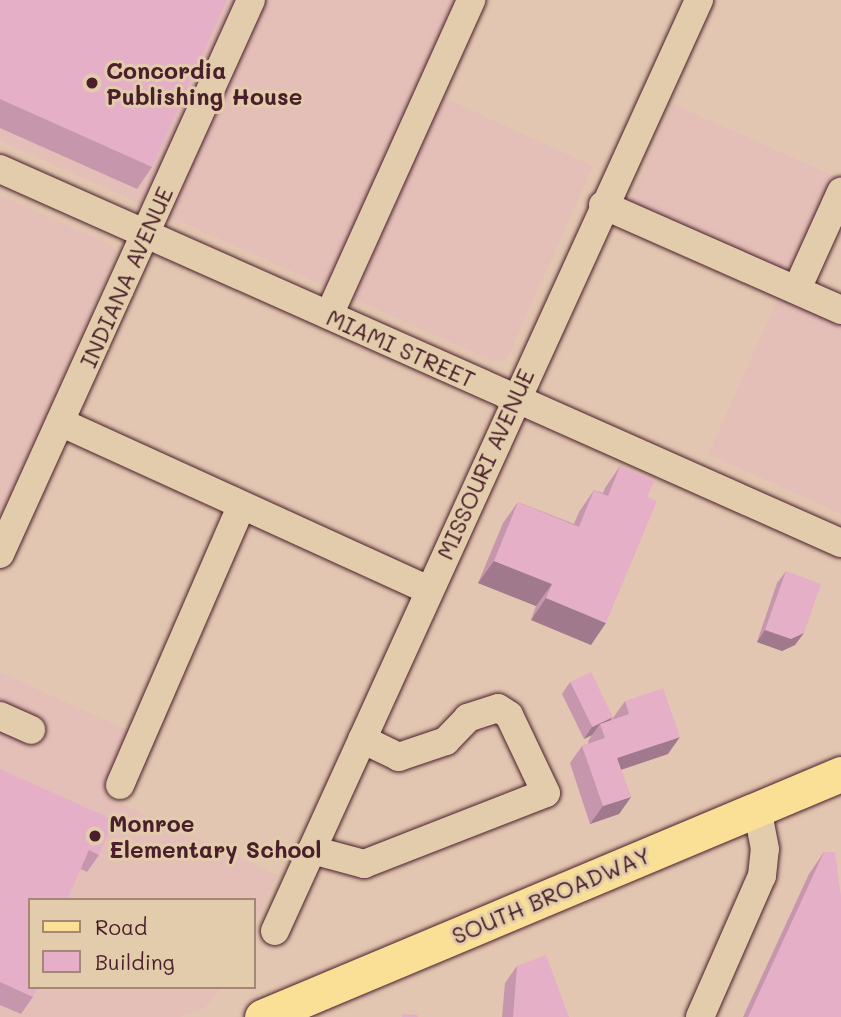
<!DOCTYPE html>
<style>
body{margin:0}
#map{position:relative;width:841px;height:1017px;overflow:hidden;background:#e3c6b1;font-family:Mali,sans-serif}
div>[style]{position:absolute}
.built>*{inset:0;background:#e4bfb8;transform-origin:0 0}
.roads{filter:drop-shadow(0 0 2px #4a1f2b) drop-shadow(0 0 2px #4a1f2b)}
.minor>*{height:28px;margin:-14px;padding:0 14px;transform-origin:14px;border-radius:14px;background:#e2ccab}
.major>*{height:35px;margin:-17.5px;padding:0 17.5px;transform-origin:17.5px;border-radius:17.5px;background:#fadf96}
.wall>*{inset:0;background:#c596ac}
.shaded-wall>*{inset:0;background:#a07a8c}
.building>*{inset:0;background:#e5afc8;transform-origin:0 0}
.dots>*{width:19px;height:19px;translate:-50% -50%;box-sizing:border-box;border:4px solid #e2ccab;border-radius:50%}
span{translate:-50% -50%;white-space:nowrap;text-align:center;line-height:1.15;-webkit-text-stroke:6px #e2ccab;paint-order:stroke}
.poi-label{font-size:23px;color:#4a1f2b;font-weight:700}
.left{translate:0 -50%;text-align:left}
.street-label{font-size:23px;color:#4a1f2b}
.legend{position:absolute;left:28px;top:898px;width:228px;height:91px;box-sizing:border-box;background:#e2ccab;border:2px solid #a58778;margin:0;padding:9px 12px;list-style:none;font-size:21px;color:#4a1f2b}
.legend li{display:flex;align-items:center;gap:14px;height:35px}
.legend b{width:35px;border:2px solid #a58778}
</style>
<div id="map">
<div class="built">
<div style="clip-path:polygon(0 0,464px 0,425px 89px,593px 166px,509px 354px,504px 361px,490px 360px,0 141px)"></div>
<div style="left:673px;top:104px;width:180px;height:111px;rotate:24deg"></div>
<div style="clip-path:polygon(0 195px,110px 244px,117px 252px,0 517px)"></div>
<div style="clip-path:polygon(780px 294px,841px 321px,841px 514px,708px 454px)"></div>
<div style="clip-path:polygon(0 672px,134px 733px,105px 796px,277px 875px,254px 924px,254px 900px,30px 900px,30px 987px,223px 987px,205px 1008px,179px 1017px,0 1017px)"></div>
</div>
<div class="roads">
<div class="minor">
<div style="left:0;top:169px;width:920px;rotate:23.98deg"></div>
<div style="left:603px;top:205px;width:260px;rotate:23.8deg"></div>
<div style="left:797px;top:289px;width:107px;rotate:-65.6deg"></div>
<div style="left:329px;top:315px;width:346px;rotate:-65.7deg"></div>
<div style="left:60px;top:422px;width:405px;rotate:24.5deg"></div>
<div style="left:0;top:554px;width:608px;rotate:-65.63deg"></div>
<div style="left:0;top:716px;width:34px;rotate:24deg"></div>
<div style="left:120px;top:785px;width:305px;rotate:-66.5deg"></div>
<div style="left:312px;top:850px;width:54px;rotate:15.1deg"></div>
<div style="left:364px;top:864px;width:195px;rotate:-21.3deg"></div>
<div style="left:546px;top:793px;width:86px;rotate:-115.4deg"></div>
<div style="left:509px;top:715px;width:13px;rotate:-148deg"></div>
<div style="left:498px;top:708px;width:32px;rotate:162deg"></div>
<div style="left:468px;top:718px;width:32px;rotate:134deg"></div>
<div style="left:446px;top:741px;width:50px;rotate:161.2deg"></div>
<div style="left:399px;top:757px;width:41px;rotate:-154.1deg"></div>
<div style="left:275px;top:931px;width:1023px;rotate:-65.51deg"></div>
<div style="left:700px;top:1017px;width:154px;rotate:-66.3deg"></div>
<div style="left:762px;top:876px;width:27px;rotate:-84deg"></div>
<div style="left:765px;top:849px;width:42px;rotate:-101deg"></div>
</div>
<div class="major">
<div style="left:262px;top:1017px;width:628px;rotate:-22.77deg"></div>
</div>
</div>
<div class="wall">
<div style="clip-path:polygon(0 0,152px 167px,137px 189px,0 128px)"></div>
<div style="clip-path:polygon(620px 466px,647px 497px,591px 645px,531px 620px,536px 606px,478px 583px,503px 523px,518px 502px,574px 524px,579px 512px,594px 490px,603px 493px,605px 488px)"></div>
<div style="clip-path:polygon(786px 571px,795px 645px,782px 651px,757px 642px,777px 583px)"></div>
<div style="clip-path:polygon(570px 682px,611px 720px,613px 719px,613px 718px,625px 701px,668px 754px,621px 770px,631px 797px,619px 814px,590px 824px,570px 763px,582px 746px,589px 743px,588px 741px,592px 735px,584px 739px,562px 694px)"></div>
<div style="clip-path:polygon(0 769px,99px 855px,87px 872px,81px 869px,30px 900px,33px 997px,21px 1014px,0 1005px)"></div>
<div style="clip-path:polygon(824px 852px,841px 1017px,743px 1017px,809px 874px)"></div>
<div style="clip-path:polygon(517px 966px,569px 1017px,502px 1017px,505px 983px)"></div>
</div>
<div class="shaded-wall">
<div style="clip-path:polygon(494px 561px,552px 584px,536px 606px,478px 583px)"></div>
<div style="clip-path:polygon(546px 598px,606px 623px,591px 645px,531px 620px)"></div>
<div style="clip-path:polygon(765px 630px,804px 633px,795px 645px,782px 651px,757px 642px)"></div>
<div style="clip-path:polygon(613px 717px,604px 729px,600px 724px,592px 735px,584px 739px,592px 727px)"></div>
<div style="clip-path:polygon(680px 737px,668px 754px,605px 775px,617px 758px)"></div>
<div style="clip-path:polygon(631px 797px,619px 814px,590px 824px,603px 806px)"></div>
</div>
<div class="building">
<div style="clip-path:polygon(0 0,227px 0,152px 167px,0 99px)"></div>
<div style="clip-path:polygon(620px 466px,655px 480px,647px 497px,657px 501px,606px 623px,546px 598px,552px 584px,494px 561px,518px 502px,579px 527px,594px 490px,608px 496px)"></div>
<div style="clip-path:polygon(786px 571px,821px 584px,804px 633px,791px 639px,765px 630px)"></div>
<div style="left:591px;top:672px;width:50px;height:23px;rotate:64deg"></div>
<div style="clip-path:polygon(663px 688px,680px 737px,617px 758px,631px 797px,603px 806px,582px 746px,605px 738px,600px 724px,629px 714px,625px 701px)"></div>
<div style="clip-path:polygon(0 769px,114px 820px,99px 855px,89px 850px,67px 900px,30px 900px,30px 987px,38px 987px,33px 997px,0 982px)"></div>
<div style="clip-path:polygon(824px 852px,835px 852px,841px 897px,841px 1017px,748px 1017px)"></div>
<div style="clip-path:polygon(546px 955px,569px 1017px,513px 1017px,517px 966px)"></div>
<div style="clip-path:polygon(403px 1014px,418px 1015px,418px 1017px,402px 1017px)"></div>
</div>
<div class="dots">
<div style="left:92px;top:83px;background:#4a1f2b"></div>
<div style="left:95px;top:836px;background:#4a1f2b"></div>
</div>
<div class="poi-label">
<span class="left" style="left:106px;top:83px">Concordia<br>Publishing House</span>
<span class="left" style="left:109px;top:836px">Monroe<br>Elementary School</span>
</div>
<div class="street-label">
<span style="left:126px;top:277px;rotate:-66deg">INDIANA AVENUE</span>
<span style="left:401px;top:348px;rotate:24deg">MIAMI STREET</span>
<span style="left:485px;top:464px;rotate:-66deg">MISSOURI AVENUE</span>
<span style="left:551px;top:895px;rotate:-23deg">SOUTH BROADWAY</span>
</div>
<ul class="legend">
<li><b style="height:9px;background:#fadf96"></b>Road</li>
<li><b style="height:19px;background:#e5afc8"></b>Building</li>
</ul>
</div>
